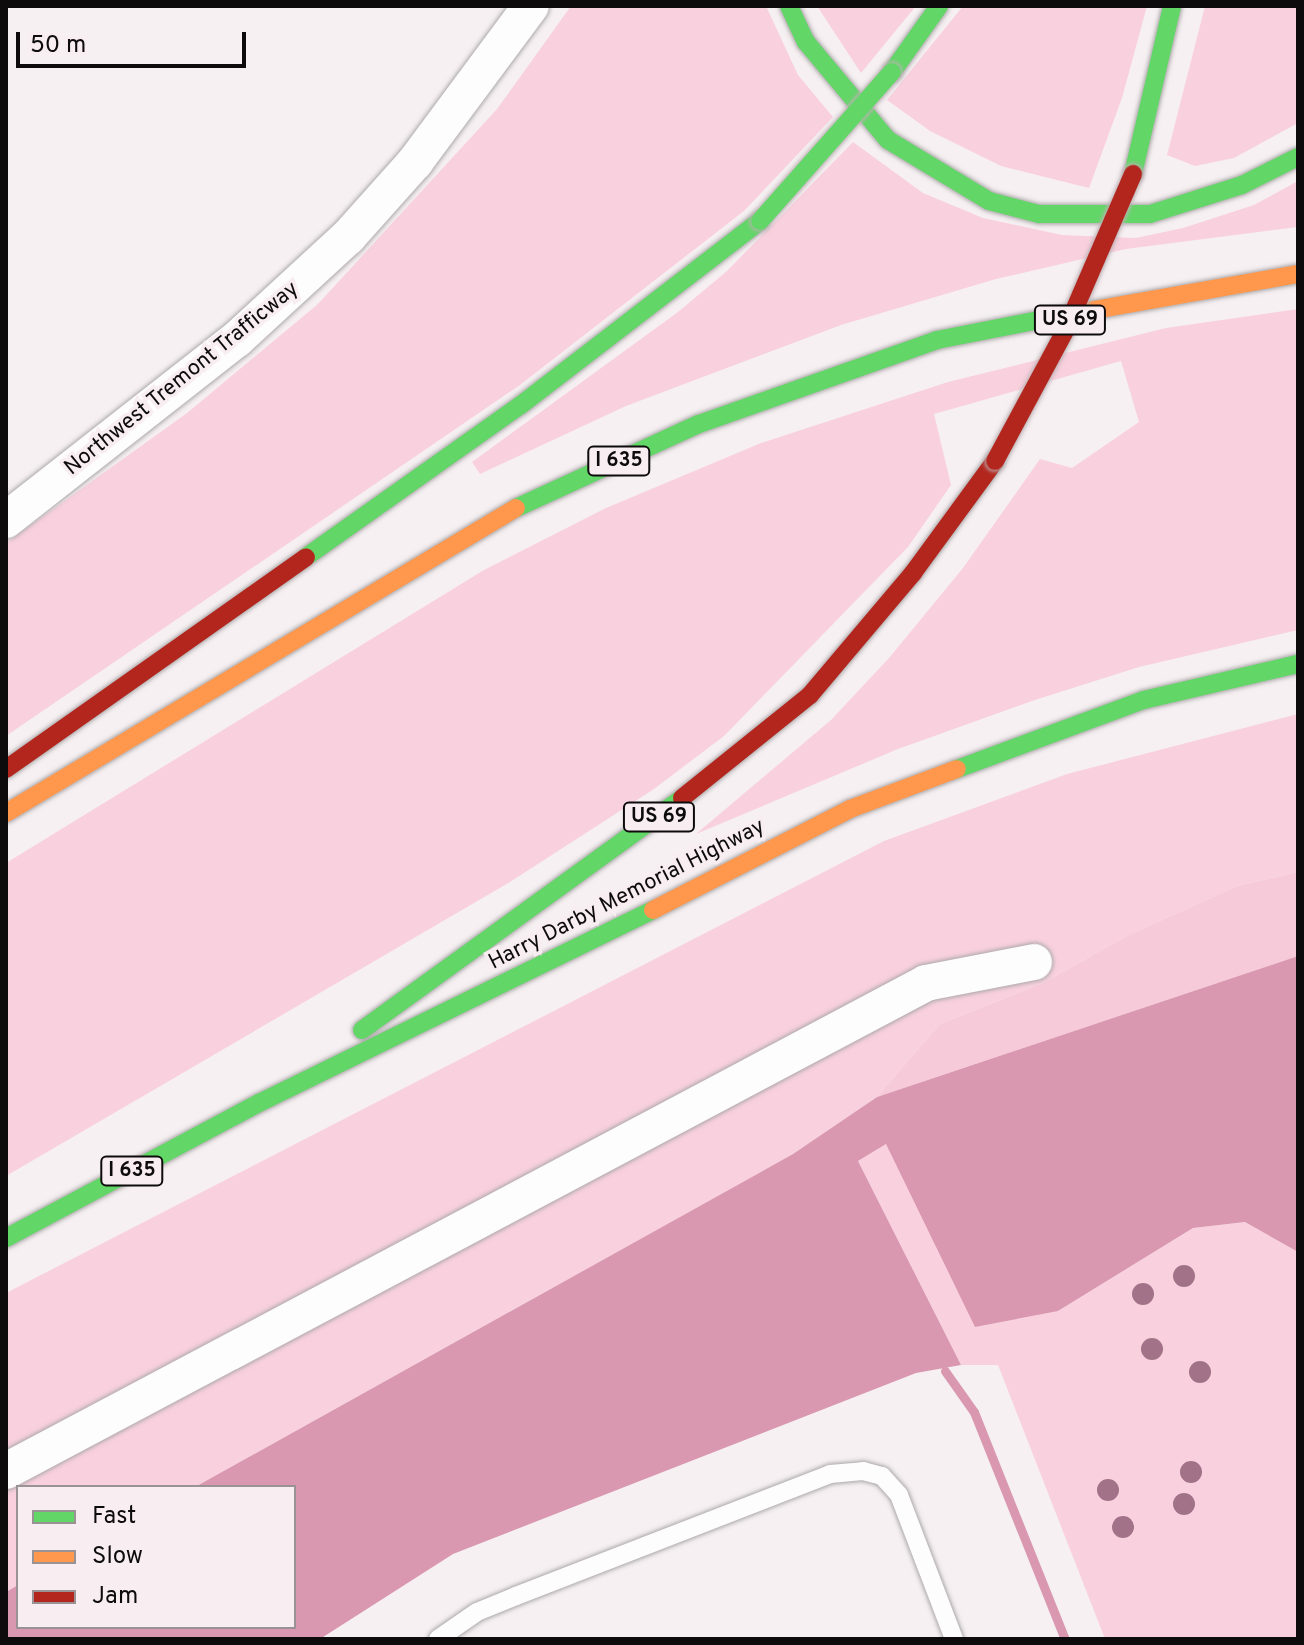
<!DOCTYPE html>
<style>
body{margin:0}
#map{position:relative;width:1304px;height:1645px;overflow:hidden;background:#f6f0f2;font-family:Overpass,sans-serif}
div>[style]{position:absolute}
.green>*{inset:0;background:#f9d1de}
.forest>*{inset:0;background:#f6cad8}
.water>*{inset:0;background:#d998af}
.stream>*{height:9px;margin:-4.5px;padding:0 4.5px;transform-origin:4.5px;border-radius:4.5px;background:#d998af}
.roads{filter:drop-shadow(0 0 2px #ada9aa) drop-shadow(0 0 2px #ada9aa)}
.lane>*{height:18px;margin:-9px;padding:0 9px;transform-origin:9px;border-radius:9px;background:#fefdfd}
.street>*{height:36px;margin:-18px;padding:0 18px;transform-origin:18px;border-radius:18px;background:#fefdfd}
.fast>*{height:18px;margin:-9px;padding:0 9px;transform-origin:9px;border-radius:9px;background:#63d668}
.slow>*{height:18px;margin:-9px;padding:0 9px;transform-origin:9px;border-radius:9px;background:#ff974d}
.jam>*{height:18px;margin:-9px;padding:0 9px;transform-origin:9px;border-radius:9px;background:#b3261e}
.bridges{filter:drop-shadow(0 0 2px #bbb0b3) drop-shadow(0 0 2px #bbb0b3)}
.fast-bridge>*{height:18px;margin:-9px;padding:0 9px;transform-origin:9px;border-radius:9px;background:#63d668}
.jam-bridge>*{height:18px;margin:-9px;padding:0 9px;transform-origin:9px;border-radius:9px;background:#b3261e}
.trees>*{width:22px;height:22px;margin:-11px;border-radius:50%;background:#a27288}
span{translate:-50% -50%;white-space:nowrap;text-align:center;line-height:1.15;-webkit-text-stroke:7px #f8eef1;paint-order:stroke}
.shield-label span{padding:2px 6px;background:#f8eef1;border:2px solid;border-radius:6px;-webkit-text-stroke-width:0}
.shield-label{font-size:20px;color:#0e0b0c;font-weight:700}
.street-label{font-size:22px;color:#0e0b0c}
.frame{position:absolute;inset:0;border:8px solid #0e0b0c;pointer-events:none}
.legend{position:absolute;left:16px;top:1485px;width:280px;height:144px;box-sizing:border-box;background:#f8eef1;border:2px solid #9a9395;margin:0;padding:10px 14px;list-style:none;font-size:24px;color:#0e0b0c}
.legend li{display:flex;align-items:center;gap:16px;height:40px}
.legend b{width:40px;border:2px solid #9a9395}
.scale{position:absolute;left:16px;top:32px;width:230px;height:36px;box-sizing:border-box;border:4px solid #0e0b0c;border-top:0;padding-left:10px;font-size:24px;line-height:28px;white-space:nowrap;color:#0e0b0c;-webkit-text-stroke:6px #f8eef1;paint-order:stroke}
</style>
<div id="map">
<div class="green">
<div style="clip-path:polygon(571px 6px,766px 6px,798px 75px,833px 117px,744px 211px,520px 385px,6px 736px,6px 543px,187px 413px,318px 304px,497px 109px)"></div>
<div style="clip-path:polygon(817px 6px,916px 6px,861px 73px)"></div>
<div style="clip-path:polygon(963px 6px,1147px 6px,1122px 98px,1089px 188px,1001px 166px,930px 131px,887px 100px)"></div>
<div style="clip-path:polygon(1205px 6px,1298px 6px,1298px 123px,1234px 158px,1195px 166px,1167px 155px)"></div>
<div style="clip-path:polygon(853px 142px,923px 193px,983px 218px,1062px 235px,1136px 238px,1183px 228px,1254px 205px,1298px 181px,1298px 227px,1126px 249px,996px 279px,841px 325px,626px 406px,480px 474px,472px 462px,678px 312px,727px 271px)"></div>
<div style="clip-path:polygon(1298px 309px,1298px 630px,1139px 667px,1035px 700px,898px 749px,696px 834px,831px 720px,889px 658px,963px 568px,1040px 459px,1072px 468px,1139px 422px,1121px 361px,934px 414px,951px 485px,908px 547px,724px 736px,654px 789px,510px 882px,6px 1176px,6px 863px,484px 570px,606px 508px,761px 443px,948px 382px,1166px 328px)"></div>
<div style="clip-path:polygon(1298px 714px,1298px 872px,1237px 886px,1129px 935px,1043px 983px,940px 1024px,877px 1097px,793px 1154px,195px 1487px,18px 1487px,18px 1585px,6px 1592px,6px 1293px,884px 841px,1067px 774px)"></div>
<div style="clip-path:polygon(886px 1144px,1058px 1311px,1193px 1228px,1245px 1222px,1298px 1252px,1298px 1639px,1105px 1639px,998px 1365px,961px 1365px,858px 1161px)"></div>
</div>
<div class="forest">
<div style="clip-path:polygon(1298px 872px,1298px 956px,877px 1097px,940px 1024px,1043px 983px,1129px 935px,1237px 886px)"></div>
</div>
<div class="water">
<div style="clip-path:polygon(1298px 956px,1298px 1252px,1245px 1222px,1193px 1228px,1058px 1311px,975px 1327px,886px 1144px,858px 1161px,961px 1365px,916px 1373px,453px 1554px,320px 1639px,6px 1639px,6px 1592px,18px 1585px,18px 1627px,294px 1627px,294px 1487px,195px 1487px,793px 1154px,877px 1097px)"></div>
</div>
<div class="stream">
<div style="left:945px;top:1371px;width:50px;rotate:54.7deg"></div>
<div style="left:974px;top:1412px;width:245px;rotate:68.2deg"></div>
</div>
<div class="roads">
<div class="lane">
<div style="left:438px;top:1639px;width:47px;rotate:-34.7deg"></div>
<div style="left:477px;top:1612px;width:42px;rotate:-22.3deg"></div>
<div style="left:516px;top:1596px;width:337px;rotate:-21.2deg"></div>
<div style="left:830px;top:1474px;width:33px;rotate:-5deg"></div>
<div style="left:863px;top:1471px;width:20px;rotate:15deg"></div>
<div style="left:882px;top:1476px;width:25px;rotate:48deg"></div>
<div style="left:899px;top:1495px;width:154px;rotate:69.1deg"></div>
</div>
<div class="street">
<div style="left:6px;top:520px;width:293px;rotate:-38.1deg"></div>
<div style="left:237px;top:339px;width:151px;rotate:-42.6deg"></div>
<div style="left:348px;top:237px;width:101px;rotate:-48.2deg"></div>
<div style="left:415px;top:162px;width:194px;rotate:-53.4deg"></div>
<div style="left:6px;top:1471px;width:1041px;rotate:-27.94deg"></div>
<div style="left:926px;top:983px;width:110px;rotate:-11deg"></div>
</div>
<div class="fast">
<div style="left:789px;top:6px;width:40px;rotate:65deg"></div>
<div style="left:806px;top:42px;width:128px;rotate:50.1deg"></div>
<div style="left:888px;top:140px;width:118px;rotate:31.1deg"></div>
<div style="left:989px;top:201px;width:52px;rotate:14.6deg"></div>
<div style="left:1039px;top:214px;width:111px"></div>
<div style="left:1150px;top:214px;width:96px;rotate:-17.5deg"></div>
<div style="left:1242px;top:185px;width:63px;rotate:-26.6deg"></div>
<div style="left:892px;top:72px;width:81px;rotate:-54.5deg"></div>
<div style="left:1133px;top:174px;width:172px;rotate:-76.9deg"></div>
<div style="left:516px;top:508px;width:201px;rotate:-24.7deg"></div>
<div style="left:699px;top:424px;width:252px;rotate:-19.4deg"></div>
<div style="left:937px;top:340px;width:119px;rotate:-11.1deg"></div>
<div style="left:306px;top:557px;width:263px;rotate:-35.3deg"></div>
<div style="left:521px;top:405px;width:302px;rotate:-37.6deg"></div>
<div style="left:957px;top:769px;width:199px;rotate:-20.3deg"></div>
<div style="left:1144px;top:700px;width:158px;rotate:-13.2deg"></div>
<div style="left:362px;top:1030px;width:395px;rotate:-35.9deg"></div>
<div style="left:6px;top:1238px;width:287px;rotate:-28.1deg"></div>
<div style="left:259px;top:1103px;width:439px;rotate:-26.1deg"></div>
</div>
<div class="slow">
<div style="left:1054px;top:317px;width:248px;rotate:-10deg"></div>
<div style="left:6px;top:813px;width:594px;rotate:-30.88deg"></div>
<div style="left:653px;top:910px;width:221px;rotate:-27.1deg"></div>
<div style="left:850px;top:809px;width:114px;rotate:-20.5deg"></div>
</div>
<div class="jam">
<div style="left:6px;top:769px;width:367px;rotate:-35.2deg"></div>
<div style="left:682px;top:798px;width:164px;rotate:-38.8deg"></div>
<div style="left:810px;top:695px;width:160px;rotate:-49.8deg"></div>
<div style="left:913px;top:573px;width:139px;rotate:-53.8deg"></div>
</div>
</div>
<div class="bridges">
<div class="fast-bridge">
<div style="left:760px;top:221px;width:199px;rotate:-48.5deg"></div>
</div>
<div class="jam-bridge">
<div style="left:995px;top:461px;width:150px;rotate:-61.7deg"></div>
<div style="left:1066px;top:329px;width:169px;rotate:-66.6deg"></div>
</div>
</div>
<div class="trees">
<div style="left:1184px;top:1276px"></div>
<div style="left:1143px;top:1294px"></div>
<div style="left:1152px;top:1349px"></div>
<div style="left:1200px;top:1372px"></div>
<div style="left:1191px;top:1472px"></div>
<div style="left:1108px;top:1490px"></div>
<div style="left:1184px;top:1504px"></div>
<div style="left:1123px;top:1527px"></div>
</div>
<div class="shield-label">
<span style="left:1070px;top:320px">US 69</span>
<span style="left:619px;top:461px">I 635</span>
<span style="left:659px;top:817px">US 69</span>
<span style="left:132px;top:1171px">I 635</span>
</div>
<div class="street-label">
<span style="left:182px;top:379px;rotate:-39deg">Northwest Tremont Trafficway</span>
<span style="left:627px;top:895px;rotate:-27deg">Harry Darby Memorial Highway</span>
</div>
<div class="frame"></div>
<ul class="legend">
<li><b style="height:10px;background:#63d668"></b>Fast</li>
<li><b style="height:10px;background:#ff974d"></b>Slow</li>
<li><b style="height:10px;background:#b3261e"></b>Jam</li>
</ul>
<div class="scale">50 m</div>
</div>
